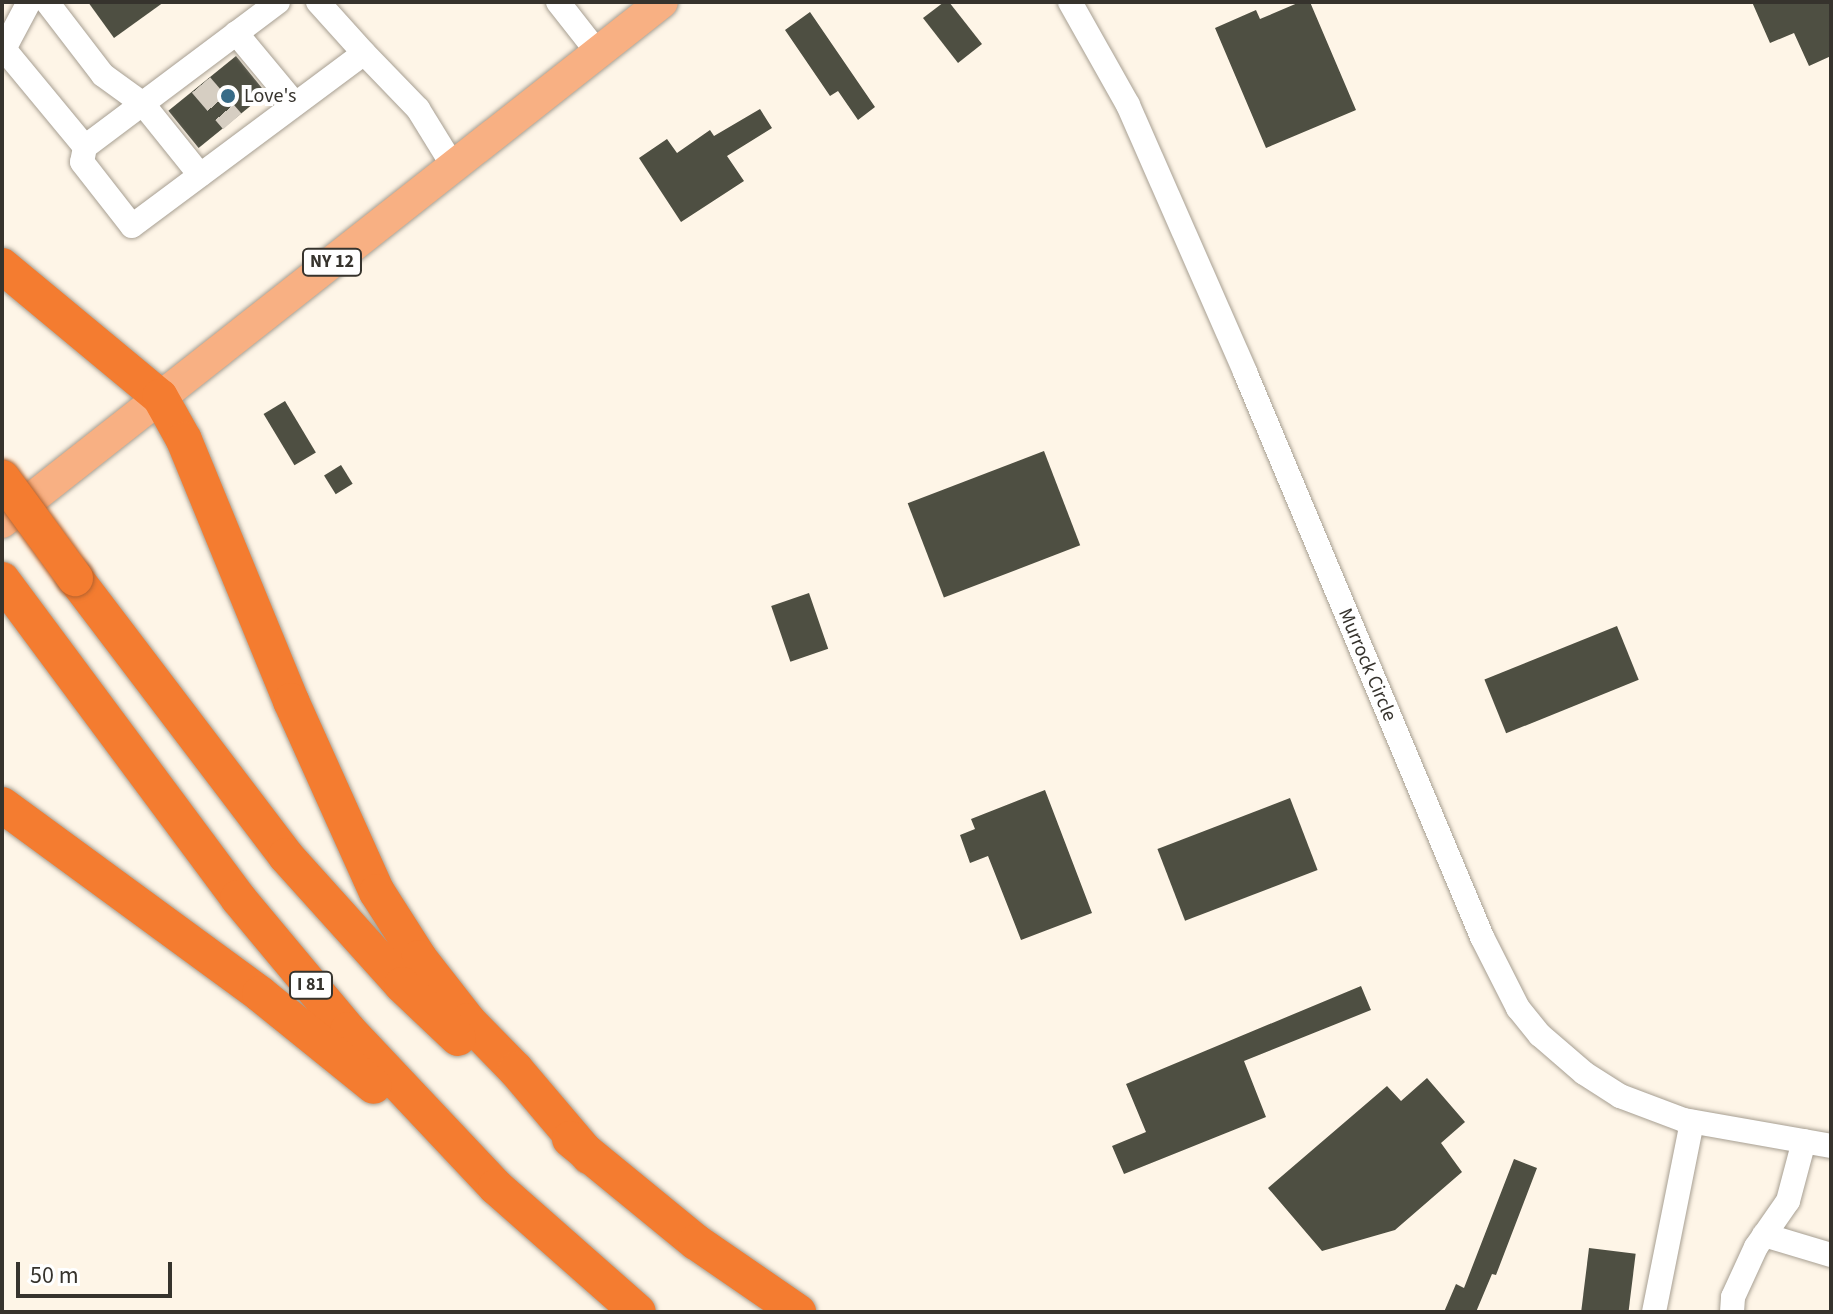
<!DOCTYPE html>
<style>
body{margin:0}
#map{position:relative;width:1833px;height:1314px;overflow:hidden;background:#fef5e7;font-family:"Source Sans 3",sans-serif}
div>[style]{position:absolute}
.building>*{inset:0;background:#4e4f42;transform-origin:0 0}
.minor-tunnel>*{height:24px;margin-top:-12px;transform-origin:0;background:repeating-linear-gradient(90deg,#d6cec2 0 24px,transparent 0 36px)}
.roads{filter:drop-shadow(0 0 2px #a79f92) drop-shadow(0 0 2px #a79f92)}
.minor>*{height:24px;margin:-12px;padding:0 12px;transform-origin:12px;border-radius:12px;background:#fff}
.major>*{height:32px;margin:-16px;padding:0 16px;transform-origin:16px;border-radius:16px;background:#f8b083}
.highway>*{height:36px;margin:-18px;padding:0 18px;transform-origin:18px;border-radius:18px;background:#f47c30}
.bridges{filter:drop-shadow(0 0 2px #b2622f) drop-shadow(0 0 2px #b2622f)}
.highway-bridge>*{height:36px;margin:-18px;padding:0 18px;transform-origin:18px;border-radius:18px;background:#f47c30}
.dots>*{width:22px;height:22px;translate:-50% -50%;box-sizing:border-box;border:4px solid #fff;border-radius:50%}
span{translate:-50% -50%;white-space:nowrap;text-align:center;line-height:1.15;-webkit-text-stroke:8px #fff;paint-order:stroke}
.shield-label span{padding:2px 6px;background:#fff;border:2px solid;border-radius:6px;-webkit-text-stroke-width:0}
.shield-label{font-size:18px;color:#36332d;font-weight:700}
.poi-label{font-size:20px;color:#36332d}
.left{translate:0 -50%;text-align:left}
.street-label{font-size:20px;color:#36332d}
.frame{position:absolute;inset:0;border:4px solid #36332d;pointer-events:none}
.scale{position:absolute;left:16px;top:1262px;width:156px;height:36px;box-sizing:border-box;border:4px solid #36332d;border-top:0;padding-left:10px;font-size:24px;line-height:28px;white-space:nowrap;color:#36332d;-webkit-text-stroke:6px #fff;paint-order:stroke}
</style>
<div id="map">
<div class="building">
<div style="clip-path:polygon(88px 2px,164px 2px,114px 38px)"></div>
<div style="clip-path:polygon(944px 2px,949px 2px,982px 44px,958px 63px,923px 18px)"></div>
<div style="clip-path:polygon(1300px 2px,1310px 2px,1356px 110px,1266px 148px,1215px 28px,1256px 10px,1260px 19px)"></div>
<div style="clip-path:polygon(1752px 2px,1831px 2px,1831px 56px,1809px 66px,1794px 33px,1770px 43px)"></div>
<div style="clip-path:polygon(810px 12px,875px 107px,858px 120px,838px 91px,830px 96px,785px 30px)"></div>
<div style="left:236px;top:56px;width:48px;height:87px;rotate:51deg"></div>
<div style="clip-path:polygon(760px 109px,772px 128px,727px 156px,744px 181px,681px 222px,639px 158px,667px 139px,677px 153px,710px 130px,714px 136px)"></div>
<div style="left:285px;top:401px;width:60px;height:25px;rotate:59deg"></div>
<div style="left:1044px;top:451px;width:101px;height:146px;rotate:69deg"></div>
<div style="left:341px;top:465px;width:22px;height:20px;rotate:58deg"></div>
<div style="left:809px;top:593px;width:59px;height:40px;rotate:71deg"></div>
<div style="left:1617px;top:626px;width:58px;height:143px;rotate:68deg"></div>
<div style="clip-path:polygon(1045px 790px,1092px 913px,1021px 940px,988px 856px,970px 863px,960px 835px,975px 829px,971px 819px)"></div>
<div style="left:1290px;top:798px;width:77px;height:142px;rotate:69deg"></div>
<div style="clip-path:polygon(1361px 986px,1371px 1010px,1244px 1061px,1266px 1117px,1124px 1174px,1112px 1146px,1146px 1132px,1126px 1084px)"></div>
<div style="clip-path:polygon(1427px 1078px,1465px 1122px,1441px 1143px,1462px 1172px,1395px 1230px,1322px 1251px,1268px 1188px,1387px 1086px,1401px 1101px)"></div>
<div style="clip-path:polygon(1514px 1159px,1537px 1168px,1496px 1275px,1492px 1274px,1476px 1312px,1444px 1312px,1456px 1284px,1464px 1288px)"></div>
<div style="left:1589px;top:1248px;width:47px;height:64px;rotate:7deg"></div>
</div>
<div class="minor-tunnel">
<div style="left:201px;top:85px;width:48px;rotate:49.3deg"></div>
</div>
<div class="roads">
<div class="minor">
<div style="left:29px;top:2px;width:53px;rotate:118deg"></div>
<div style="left:4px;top:49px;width:127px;rotate:50.4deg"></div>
<div style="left:47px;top:2px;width:92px;rotate:52.5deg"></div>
<div style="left:103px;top:75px;width:49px;rotate:35.9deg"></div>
<div style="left:143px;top:104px;width:91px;rotate:51.2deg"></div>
<div style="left:278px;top:2px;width:241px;rotate:143.1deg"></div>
<div style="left:85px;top:147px;width:15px;rotate:101deg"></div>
<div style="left:82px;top:162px;width:81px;rotate:52deg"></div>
<div style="left:132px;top:226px;width:289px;rotate:-36.7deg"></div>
<div style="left:364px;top:53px;width:78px;rotate:46deg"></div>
<div style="left:418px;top:109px;width:67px;rotate:58.4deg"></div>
<div style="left:318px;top:2px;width:69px;rotate:48deg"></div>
<div style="left:558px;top:2px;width:65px;rotate:51.9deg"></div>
<div style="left:1070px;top:2px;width:118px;rotate:60.6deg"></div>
<div style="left:1128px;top:105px;width:292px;rotate:66.3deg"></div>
<div style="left:1245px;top:372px;width:613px;rotate:67.24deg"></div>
<div style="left:1482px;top:937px;width:80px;rotate:63.1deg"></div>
<div style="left:1518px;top:1008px;width:35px;rotate:51deg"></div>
<div style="left:1540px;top:1035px;width:58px;rotate:40.8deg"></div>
<div style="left:1584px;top:1073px;width:43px;rotate:32.6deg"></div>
<div style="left:1620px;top:1096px;width:68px;rotate:20.6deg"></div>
<div style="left:1684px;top:1120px;width:149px;rotate:10deg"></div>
<div style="left:236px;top:33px;width:92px;rotate:50.3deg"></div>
<div style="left:1764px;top:1235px;width:70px;rotate:16.6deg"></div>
<div style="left:1654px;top:1312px;width:194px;rotate:-78.7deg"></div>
<div style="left:1732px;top:1312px;width:15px;rotate:-86deg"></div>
<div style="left:1733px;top:1297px;width:55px;rotate:-65.3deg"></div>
<div style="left:1756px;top:1247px;width:56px;rotate:-55.2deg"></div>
<div style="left:1788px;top:1201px;width:62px;rotate:-75.1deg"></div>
</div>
<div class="major">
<div style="left:2px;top:522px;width:840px;rotate:-38.23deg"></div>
</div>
<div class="highway">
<div style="left:2px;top:266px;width:205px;rotate:39.7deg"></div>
<div style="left:160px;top:397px;width:49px;rotate:60.8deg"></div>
<div style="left:184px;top:440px;width:282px;rotate:67.7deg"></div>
<div style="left:291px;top:701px;width:209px;rotate:65.8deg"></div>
<div style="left:377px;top:892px;width:78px;rotate:57.5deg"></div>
<div style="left:419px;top:958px;width:80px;rotate:52.1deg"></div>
<div style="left:468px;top:1021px;width:69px;rotate:45.6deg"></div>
<div style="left:516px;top:1070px;width:113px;rotate:49.7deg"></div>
<div style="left:75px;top:578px;width:349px;rotate:52.8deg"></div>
<div style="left:286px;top:856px;width:173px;rotate:48deg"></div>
<div style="left:402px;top:985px;width:77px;rotate:43.4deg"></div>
<div style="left:2px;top:580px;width:396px;rotate:53.4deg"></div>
<div style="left:238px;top:898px;width:172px;rotate:50.2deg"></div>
<div style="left:348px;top:1030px;width:216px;rotate:46.7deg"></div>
<div style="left:496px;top:1187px;width:189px;rotate:41.4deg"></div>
<div style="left:2px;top:805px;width:320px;rotate:36.2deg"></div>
<div style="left:260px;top:994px;width:146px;rotate:38.9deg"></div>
<div style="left:570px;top:1139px;width:163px;rotate:39.3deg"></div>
<div style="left:696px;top:1242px;width:124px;rotate:34.5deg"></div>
</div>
</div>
<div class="bridges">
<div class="highway-bridge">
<div style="left:2px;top:478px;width:124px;rotate:53.9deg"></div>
</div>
</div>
<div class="dots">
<div style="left:228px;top:96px;background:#376b87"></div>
</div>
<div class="shield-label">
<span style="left:332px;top:262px">NY 12</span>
<span style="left:311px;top:985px">I 81</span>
</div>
<div class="poi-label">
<span class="left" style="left:244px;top:96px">Love's</span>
</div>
<div class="street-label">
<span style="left:1367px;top:665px;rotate:67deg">Murrock Circle</span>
</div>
<div class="frame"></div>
<div class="scale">50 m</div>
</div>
